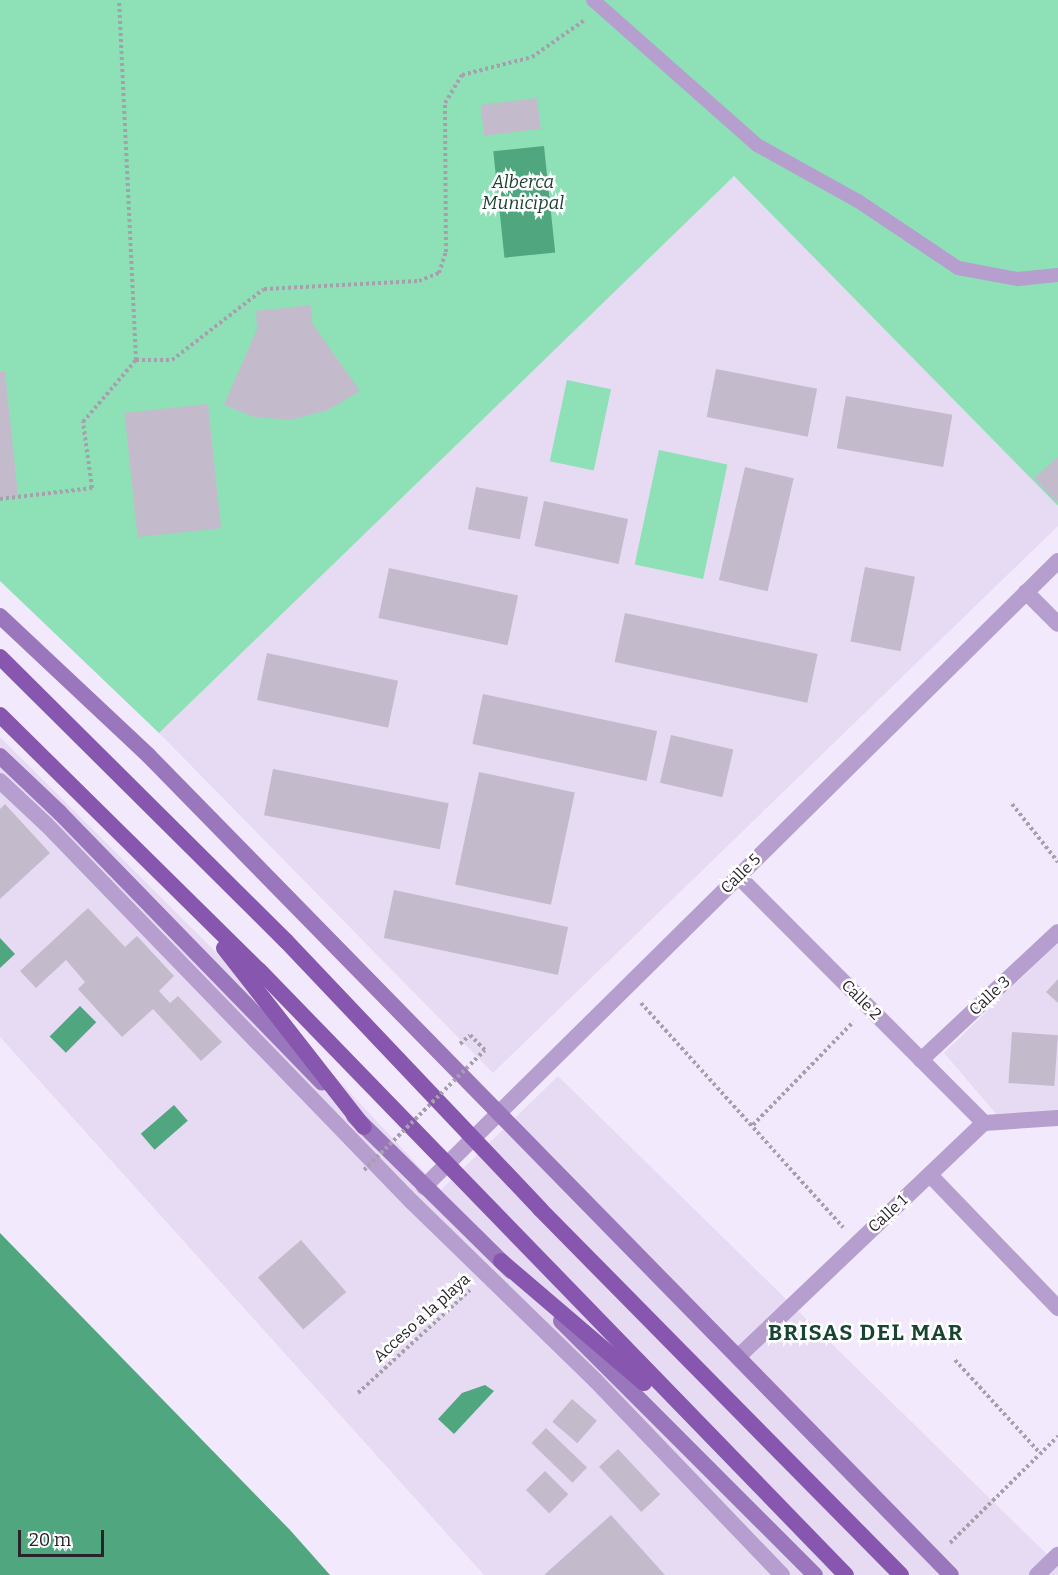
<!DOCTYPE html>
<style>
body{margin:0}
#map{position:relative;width:1058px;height:1575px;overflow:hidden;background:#f2eafc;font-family:Bitter,serif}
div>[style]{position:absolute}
.built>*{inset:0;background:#e7dbf4}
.green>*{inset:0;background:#8ee0b7;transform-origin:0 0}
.water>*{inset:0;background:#50a67e;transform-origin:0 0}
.building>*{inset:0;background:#c3bbcc;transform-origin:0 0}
.path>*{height:4px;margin-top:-2px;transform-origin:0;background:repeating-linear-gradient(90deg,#a6a0ad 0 3px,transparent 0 6px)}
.service>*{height:14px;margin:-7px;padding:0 7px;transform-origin:7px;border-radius:7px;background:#b69ece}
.pedestrian>*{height:16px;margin:-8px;padding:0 8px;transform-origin:8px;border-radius:8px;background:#b69ece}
.minor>*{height:16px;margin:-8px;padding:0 8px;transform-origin:8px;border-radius:8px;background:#b69ece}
.secondary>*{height:16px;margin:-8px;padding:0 8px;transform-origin:8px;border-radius:8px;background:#9a76bd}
.primary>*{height:16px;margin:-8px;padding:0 8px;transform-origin:8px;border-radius:8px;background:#8757af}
.path-bridge>*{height:4px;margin-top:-2px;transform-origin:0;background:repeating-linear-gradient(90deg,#a6a0ad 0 3px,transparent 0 6px)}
span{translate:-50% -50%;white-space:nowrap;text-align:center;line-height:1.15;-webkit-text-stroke:5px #fff;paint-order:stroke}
.street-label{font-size:16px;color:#27242a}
.water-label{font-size:18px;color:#1b412f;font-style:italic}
.district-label{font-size:22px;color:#184431;font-weight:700;letter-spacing:1.5px}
.scale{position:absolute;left:18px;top:1530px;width:86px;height:27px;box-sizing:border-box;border:3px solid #27242a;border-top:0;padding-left:8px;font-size:18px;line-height:21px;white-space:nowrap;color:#27242a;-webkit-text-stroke:4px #fff;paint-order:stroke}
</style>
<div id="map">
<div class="built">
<div style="clip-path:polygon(734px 175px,1058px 506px,1058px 526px,493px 1073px,159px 733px)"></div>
<div style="clip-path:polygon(0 737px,256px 992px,441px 1190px,558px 1076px,1058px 1565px,1058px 1575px,484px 1575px,0 1037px)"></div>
<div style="clip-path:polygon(1058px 942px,1058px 1111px,998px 1116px,944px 1053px)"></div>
</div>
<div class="green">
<div style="clip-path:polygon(0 0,1058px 0,1058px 506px,734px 176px,159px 733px,0 581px)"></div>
<div style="left:567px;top:380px;width:45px;height:83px;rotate:12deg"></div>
<div style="left:659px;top:450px;width:70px;height:117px;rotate:12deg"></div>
</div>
<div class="water">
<div style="left:544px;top:146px;width:107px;height:51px;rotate:84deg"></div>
<div style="clip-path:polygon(0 938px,15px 954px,0 968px)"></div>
<div style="left:80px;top:1006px;width:23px;height:43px;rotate:45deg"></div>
<div style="left:174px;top:1105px;width:21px;height:44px;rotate:49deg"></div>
<div style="clip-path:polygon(0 1233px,290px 1530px,330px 1575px,0 1575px)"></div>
<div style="clip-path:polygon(485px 1385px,494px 1391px,454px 1434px,438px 1419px,462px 1393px)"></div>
</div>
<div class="building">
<div style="left:537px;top:98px;width:31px;height:57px;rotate:83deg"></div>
<div style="clip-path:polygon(311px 305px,312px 323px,360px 391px,328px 410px,291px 420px,254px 417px,224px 405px,257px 329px,256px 311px)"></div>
<div style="left:716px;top:369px;width:103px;height:49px;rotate:11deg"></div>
<div style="clip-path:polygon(0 372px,5px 372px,18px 496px,0 498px)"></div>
<div style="left:846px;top:396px;width:108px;height:53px;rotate:10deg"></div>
<div style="left:208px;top:404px;width:125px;height:84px;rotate:84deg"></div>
<div style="clip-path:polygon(1058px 457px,1058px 500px,1056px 502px,1034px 478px)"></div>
<div style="left:745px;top:467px;width:50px;height:116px;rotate:13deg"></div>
<div style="left:476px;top:487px;width:53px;height:43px;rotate:11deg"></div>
<div style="left:544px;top:501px;width:86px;height:46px;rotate:12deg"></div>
<div style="left:865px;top:567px;width:51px;height:76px;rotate:11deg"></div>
<div style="left:389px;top:568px;width:132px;height:51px;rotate:12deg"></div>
<div style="left:625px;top:613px;width:197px;height:50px;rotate:12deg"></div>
<div style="left:267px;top:653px;width:134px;height:48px;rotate:12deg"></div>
<div style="left:483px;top:694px;width:178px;height:51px;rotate:12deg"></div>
<div style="left:671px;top:735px;width:64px;height:49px;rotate:13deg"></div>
<div style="left:273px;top:769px;width:179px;height:47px;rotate:11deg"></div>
<div style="left:479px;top:772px;width:98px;height:115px;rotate:12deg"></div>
<div style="clip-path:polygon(5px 804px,50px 853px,0 899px,0 809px)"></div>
<div style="left:394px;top:890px;width:178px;height:49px;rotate:12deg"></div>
<div style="clip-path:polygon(88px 908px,125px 947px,137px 936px,174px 976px,159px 991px,170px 1003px,178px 996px,222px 1042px,201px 1061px,153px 1009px,122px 1037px,78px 989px,85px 982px,66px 960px,36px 988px,20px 971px)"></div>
<div style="clip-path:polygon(1058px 979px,1058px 1003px,1046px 992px)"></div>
<div style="left:1012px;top:1032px;width:46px;height:51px;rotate:4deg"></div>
<div style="left:301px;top:1240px;width:69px;height:57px;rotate:49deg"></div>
<div style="left:572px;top:1399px;width:33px;height:30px;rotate:41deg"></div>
<div style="left:546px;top:1428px;width:57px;height:21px;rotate:44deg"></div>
<div style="left:618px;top:1449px;width:62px;height:26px;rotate:47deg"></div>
<div style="left:545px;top:1471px;width:33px;height:27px;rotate:45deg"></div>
<div style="clip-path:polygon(611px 1515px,665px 1575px,544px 1575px)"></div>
</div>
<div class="path">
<div style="left:136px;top:360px;width:36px"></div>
<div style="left:172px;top:360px;width:116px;rotate:-37.7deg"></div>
<div style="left:264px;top:289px;width:155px;rotate:-3deg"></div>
<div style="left:419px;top:281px;width:22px;rotate:-22deg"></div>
<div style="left:439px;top:273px;width:22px;rotate:-72deg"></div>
<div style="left:446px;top:252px;width:149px;rotate:-90.4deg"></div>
<div style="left:445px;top:103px;width:33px;rotate:-59deg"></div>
<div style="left:462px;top:75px;width:72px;rotate:-14.4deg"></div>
<div style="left:532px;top:57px;width:66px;rotate:-35.1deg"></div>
<div style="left:0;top:499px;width:93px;rotate:-6.8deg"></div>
<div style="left:92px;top:488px;width:67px;rotate:-97.8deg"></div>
<div style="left:83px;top:422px;width:82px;rotate:-49.5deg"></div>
<div style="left:136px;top:360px;width:360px;rotate:-92.7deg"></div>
<div style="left:1012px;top:804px;width:74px;rotate:51.6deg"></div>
<div style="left:641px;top:1003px;width:302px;rotate:48deg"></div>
<div style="left:460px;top:1044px;width:13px;rotate:-42deg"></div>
<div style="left:470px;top:1035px;width:21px;rotate:45deg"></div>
<div style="left:753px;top:1125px;width:144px;rotate:-45.8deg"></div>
<div style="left:955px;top:1360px;width:126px;rotate:47.6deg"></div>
<div style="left:358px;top:1393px;width:152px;rotate:-42.6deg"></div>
<div style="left:950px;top:1543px;width:152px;rotate:-44.7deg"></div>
</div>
<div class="service">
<div style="left:593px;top:0;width:219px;rotate:41.5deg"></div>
<div style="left:757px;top:145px;width:115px;rotate:29deg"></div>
<div style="left:858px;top:201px;width:120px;rotate:33.8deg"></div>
<div style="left:958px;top:268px;width:61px;rotate:10.4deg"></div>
<div style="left:1018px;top:279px;width:40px;rotate:-5.7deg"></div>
</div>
<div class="pedestrian">
<div style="left:0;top:781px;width:63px;rotate:43.1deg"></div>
<div style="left:46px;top:824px;width:525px;rotate:45.93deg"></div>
<div style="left:411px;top:1201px;width:257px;rotate:44.2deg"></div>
<div style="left:595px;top:1380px;width:270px;rotate:46.2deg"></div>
</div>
<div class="minor">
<div style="left:1026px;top:592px;width:45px;rotate:45deg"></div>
<div style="left:738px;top:876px;width:349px;rotate:45.1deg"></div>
<div style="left:921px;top:1060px;width:187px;rotate:-43.1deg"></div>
<div style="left:930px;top:1175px;width:185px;rotate:46.1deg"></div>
<div style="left:424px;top:1187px;width:891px;rotate:-44.64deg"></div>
<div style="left:739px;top:1356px;width:338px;rotate:-43.6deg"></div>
<div style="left:984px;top:1123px;width:74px;rotate:-3.9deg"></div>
<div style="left:1037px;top:1575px;width:29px;rotate:-44deg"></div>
</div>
<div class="secondary">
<div style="left:0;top:616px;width:204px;rotate:43.2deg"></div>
<div style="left:149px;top:756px;width:1146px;rotate:45.6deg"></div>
<div style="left:0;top:756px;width:83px;rotate:43.5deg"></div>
<div style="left:60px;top:813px;width:376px;rotate:45.8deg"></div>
<div style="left:354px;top:1116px;width:221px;rotate:44.6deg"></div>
<div style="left:561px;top:1321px;width:359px;rotate:45deg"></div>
</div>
<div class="primary">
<div style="left:0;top:657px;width:403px;rotate:44.8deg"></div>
<div style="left:286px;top:941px;width:369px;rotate:46.5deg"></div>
<div style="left:540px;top:1209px;width:514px;rotate:45.39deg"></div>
<div style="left:0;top:715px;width:363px;rotate:44.6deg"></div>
<div style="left:259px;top:970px;width:843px;rotate:45.87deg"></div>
<div style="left:224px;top:948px;width:227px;rotate:52deg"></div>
<div style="left:501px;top:1261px;width:188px;rotate:40.5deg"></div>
</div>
<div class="path-bridge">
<div style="left:364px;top:1170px;width:170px;rotate:-44.8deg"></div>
</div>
<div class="street-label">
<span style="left:741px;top:874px;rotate:-45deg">Calle 5</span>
<span style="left:990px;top:996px;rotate:-43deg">Calle 3</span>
<span style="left:861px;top:1000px;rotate:45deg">Calle 2</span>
<span style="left:888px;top:1214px;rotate:-43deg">Calle 1</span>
<span style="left:422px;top:1318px;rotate:-42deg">Acceso a la playa</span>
</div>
<div class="water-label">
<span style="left:523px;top:193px">Alberca<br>Municipal</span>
</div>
<div class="district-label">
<span style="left:866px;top:1333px">BRISAS DEL MAR</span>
</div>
<div class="scale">20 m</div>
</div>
